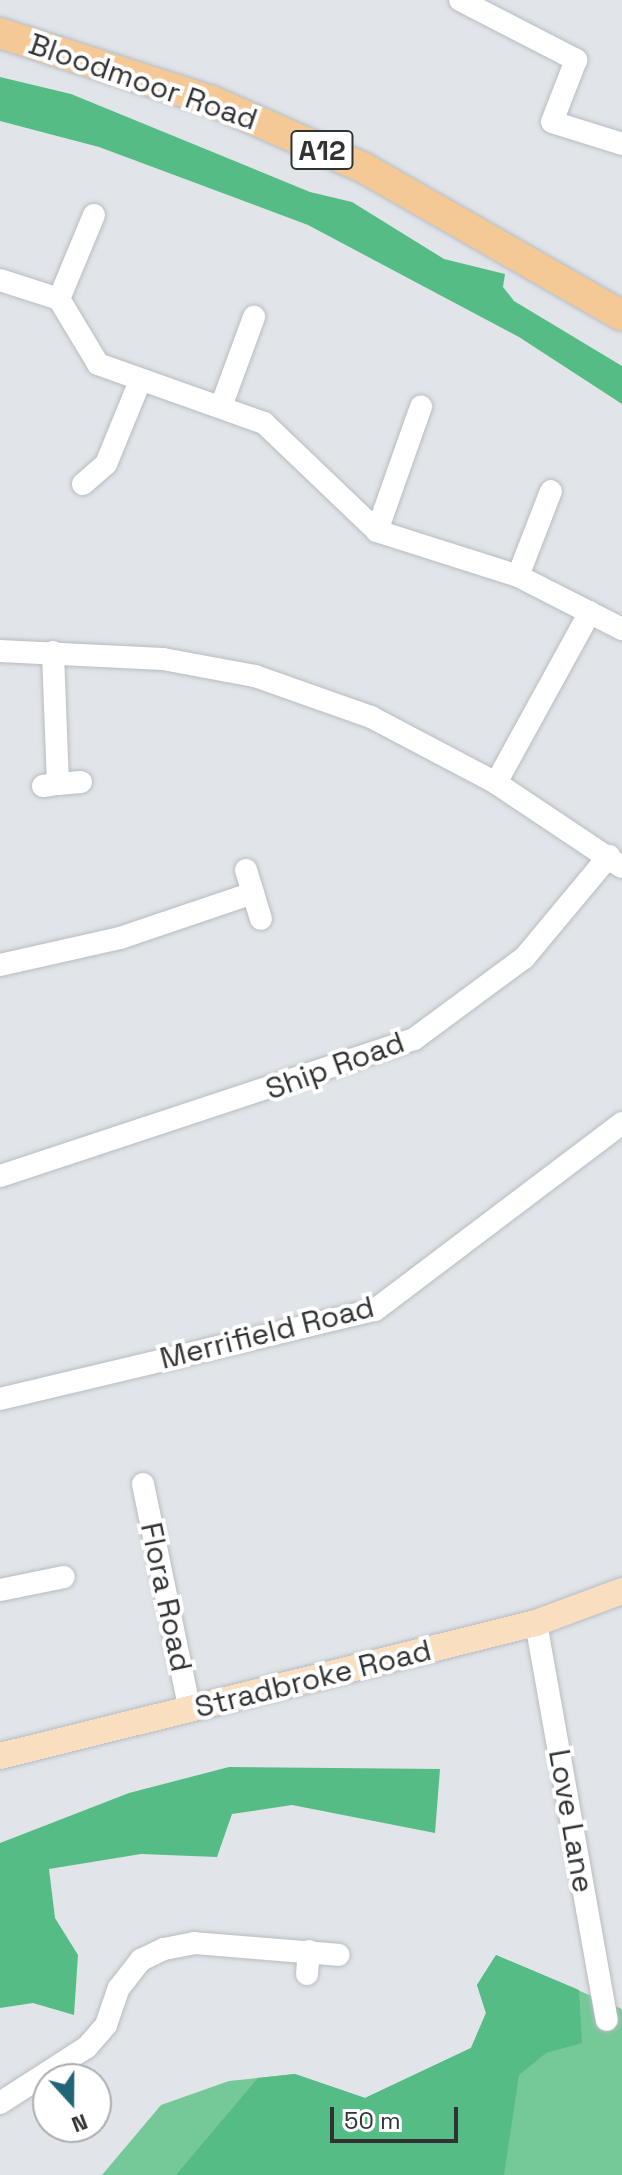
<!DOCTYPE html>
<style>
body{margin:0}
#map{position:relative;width:622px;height:2175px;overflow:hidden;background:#e1e5e9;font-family:"Space Grotesk",sans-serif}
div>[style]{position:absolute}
.green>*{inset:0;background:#75c898}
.forest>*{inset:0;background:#55bc85}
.roads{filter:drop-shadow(0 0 2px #b8bcc0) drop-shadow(0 0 2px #b8bcc0)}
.minor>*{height:22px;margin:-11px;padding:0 11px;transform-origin:11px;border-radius:11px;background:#fff}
.major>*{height:26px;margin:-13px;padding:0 13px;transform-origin:13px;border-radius:13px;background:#f9dfbf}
.highway>*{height:30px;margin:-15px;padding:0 15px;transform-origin:15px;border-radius:15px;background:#f5c995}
span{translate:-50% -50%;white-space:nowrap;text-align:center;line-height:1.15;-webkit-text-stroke:8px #fff;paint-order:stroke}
.shield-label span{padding:2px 6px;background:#fff;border:2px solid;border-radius:6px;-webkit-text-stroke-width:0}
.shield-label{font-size:28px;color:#303234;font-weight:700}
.street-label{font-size:30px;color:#303234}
.north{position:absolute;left:32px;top:2063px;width:80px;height:80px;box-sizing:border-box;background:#fff;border:2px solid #acadae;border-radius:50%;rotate:159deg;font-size:22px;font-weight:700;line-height:32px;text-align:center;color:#303234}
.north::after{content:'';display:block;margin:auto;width:28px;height:36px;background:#206676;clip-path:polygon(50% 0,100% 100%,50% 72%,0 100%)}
.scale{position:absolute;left:330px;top:2107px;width:128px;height:36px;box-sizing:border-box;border:4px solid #303234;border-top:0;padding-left:10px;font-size:24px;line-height:28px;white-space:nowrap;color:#303234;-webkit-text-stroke:6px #fff;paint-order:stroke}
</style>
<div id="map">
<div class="green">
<div style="clip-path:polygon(496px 1955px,622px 2009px,622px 2175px,102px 2175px,161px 2105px,229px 2081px,295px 2074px,365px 2098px,471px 2048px,486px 2013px,477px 1985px)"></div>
</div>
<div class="forest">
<div style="clip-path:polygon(0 77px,71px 94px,310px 192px,352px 202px,444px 259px,505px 274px,503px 287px,514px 301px,622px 366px,622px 404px,519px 337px,308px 225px,99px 147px,0 121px)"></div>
<div style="clip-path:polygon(229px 1767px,440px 1769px,435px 1833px,292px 1805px,232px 1814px,217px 1857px,141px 1854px,49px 1869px,55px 1918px,78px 1955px,74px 2015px,33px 2003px,0 2008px,0 1843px,129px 1793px)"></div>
<div style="clip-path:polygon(496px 1955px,579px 1990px,582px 2043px,546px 2053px,519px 2075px,504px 2175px,176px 2175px,258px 2078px,295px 2074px,365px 2098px,471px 2048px,486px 2013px,477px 1985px)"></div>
</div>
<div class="roads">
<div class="minor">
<div style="left:460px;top:0;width:131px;rotate:27.3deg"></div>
<div style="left:576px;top:60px;width:66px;rotate:111.2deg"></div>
<div style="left:552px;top:122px;width:73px;rotate:17.4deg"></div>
<div style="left:0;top:280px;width:62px;rotate:17.9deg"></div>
<div style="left:59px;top:299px;width:76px;rotate:59deg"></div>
<div style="left:98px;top:364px;width:176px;rotate:19.6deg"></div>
<div style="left:264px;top:423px;width:156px;rotate:43.7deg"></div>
<div style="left:377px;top:531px;width:148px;rotate:17.7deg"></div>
<div style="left:518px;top:576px;width:117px;rotate:27deg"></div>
<div style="left:59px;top:299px;width:91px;rotate:-67.4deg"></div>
<div style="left:222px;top:404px;width:93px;rotate:-69.8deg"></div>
<div style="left:83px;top:484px;width:30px;rotate:-41deg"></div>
<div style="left:106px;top:464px;width:90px;rotate:-67.7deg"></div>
<div style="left:377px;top:531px;width:132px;rotate:-70.5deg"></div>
<div style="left:518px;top:576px;width:91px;rotate:-68.8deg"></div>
<div style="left:0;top:651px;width:163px;rotate:2.8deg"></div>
<div style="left:163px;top:659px;width:94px;rotate:10.5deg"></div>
<div style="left:255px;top:676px;width:123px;rotate:19.5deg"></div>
<div style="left:371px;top:717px;width:141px;rotate:27.8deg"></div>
<div style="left:496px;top:783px;width:151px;rotate:33.7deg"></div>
<div style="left:496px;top:783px;width:195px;rotate:-61.2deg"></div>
<div style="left:58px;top:784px;width:23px;rotate:-5deg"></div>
<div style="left:43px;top:786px;width:15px;rotate:-8deg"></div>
<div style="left:58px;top:784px;width:132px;rotate:-92.2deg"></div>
<div style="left:246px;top:870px;width:24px;rotate:73deg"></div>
<div style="left:0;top:965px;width:123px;rotate:-12.7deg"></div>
<div style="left:120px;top:938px;width:140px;rotate:-18.7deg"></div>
<div style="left:253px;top:893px;width:27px;rotate:73deg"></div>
<div style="left:0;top:1176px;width:436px;rotate:-18.3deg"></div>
<div style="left:414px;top:1039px;width:137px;rotate:-36.4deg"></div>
<div style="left:524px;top:958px;width:133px;rotate:-50.2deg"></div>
<div style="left:0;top:1399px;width:385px;rotate:-13.4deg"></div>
<div style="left:375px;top:1310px;width:310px;rotate:-37.1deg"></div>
<div style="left:143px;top:1484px;width:231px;rotate:78.3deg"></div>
<div style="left:0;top:1590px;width:65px;rotate:-11.5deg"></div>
<div style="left:536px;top:1623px;width:403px;rotate:79.9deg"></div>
<div style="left:307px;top:1974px;width:23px;rotate:-85deg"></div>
<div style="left:0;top:2103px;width:103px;rotate:-32.8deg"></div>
<div style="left:87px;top:2047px;width:29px;rotate:-49deg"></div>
<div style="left:106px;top:2025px;width:39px;rotate:-71deg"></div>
<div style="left:119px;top:1988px;width:36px;rotate:-52deg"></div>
<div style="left:141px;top:1960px;width:25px;rotate:-26deg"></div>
<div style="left:164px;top:1949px;width:31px;rotate:-11deg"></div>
<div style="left:194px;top:1943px;width:145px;rotate:4.7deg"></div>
</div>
<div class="major">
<div style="left:0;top:1756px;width:552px;rotate:-13.94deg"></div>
<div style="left:536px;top:1623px;width:92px;rotate:-20.4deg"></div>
</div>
<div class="highway">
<div style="left:0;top:33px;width:223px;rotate:17.8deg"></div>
<div style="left:212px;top:101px;width:166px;rotate:23.8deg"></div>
<div style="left:364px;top:168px;width:297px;rotate:29.8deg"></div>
</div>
</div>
<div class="shield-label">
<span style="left:322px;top:150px">A12</span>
</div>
<div class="street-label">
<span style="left:143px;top:82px;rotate:19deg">Bloodmoor Road</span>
<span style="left:335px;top:1066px;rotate:-20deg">Ship Road</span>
<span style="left:267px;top:1333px;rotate:-14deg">Merrifield Road</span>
<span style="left:166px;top:1597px;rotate:78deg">Flora Road</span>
<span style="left:313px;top:1679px;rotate:-14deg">Stradbroke Road</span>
<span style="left:571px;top:1821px;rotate:80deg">Love Lane</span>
</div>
<div class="north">N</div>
<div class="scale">50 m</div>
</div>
